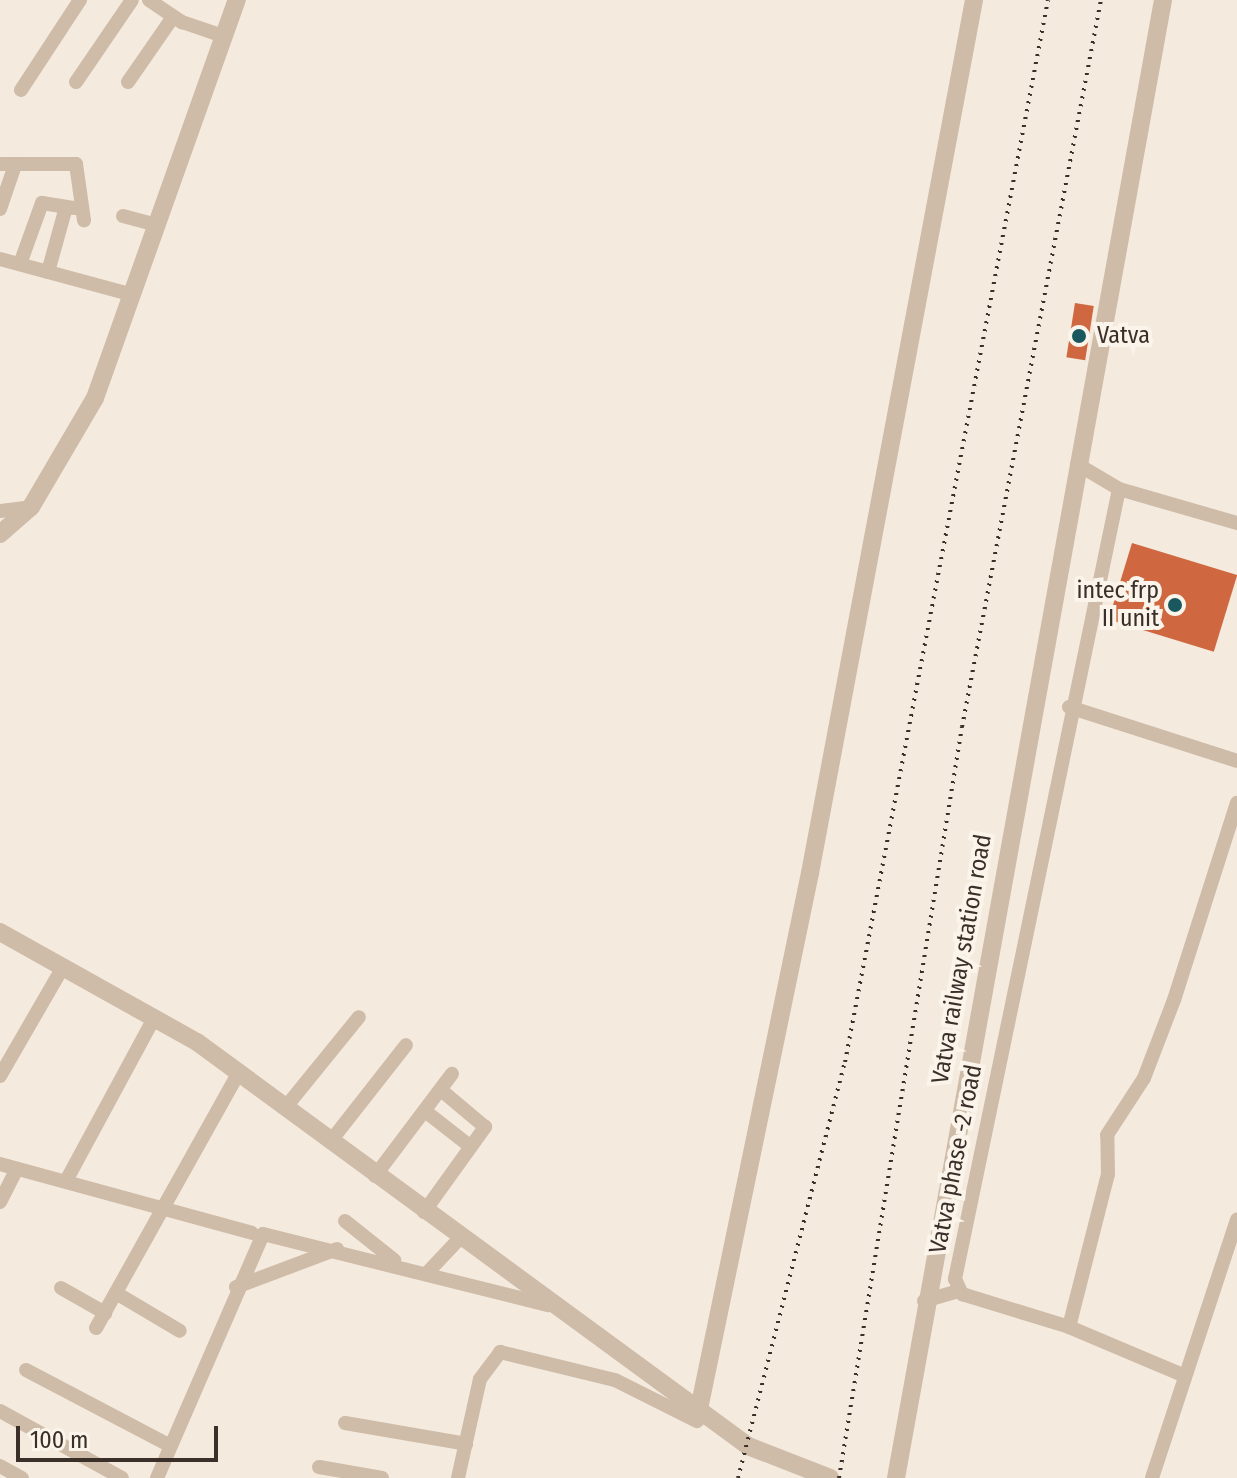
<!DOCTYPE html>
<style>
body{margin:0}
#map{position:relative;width:1237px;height:1478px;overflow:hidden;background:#f4eadd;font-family:"Fira Sans Condensed",sans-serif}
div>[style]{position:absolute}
.building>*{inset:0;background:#cf6840;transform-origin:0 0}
.minor>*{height:14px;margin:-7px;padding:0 7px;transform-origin:7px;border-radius:7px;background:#cebba8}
.tertiary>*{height:18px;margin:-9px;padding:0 9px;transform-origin:9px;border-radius:9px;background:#cebba8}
.rail>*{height:4px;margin-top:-2px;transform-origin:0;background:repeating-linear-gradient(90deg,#3a2f29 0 2px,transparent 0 8px)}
.dots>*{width:22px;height:22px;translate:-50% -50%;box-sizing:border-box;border:4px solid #fbf4ea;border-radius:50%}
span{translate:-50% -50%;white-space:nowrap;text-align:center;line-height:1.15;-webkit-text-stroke:8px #fbf4ea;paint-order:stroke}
.poi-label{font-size:24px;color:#3a2f29}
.left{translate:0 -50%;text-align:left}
.right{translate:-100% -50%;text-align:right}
.street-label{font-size:24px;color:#3a2f29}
.scale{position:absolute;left:16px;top:1426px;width:202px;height:36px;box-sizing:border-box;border:4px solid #3a2f29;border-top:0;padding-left:10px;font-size:24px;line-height:28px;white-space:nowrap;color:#3a2f29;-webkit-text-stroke:6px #fbf4ea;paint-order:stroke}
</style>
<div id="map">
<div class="building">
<div style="left:1075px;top:303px;width:19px;height:55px;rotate:9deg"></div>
<div style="left:1132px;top:543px;width:110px;height:80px;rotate:17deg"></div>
</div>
<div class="minor">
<div style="left:149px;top:0;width:40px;rotate:34deg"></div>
<div style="left:182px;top:22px;width:43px;rotate:18.9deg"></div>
<div style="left:76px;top:82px;width:99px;rotate:-55.7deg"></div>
<div style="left:128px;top:82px;width:79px;rotate:-55.3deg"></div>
<div style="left:21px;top:90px;width:108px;rotate:-56.8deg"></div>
<div style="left:0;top:164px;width:76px"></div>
<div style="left:76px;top:164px;width:57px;rotate:81.9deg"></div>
<div style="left:0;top:209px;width:46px;rotate:-71.2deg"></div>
<div style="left:123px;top:216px;width:35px;rotate:15deg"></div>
<div style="left:0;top:259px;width:138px;rotate:15.1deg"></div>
<div style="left:20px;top:264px;width:65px;rotate:-70.2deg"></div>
<div style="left:42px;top:203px;width:24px;rotate:9deg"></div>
<div style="left:48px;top:272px;width:67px;rotate:-74.5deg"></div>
<div style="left:66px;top:207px;width:9px;rotate:6deg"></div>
<div style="left:1077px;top:464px;width:49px;rotate:30.8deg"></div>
<div style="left:1119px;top:489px;width:123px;rotate:16.1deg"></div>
<div style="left:1119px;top:489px;width:807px;rotate:101.73deg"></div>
<div style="left:955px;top:1279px;width:17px;rotate:65deg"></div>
<div style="left:962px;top:1294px;width:112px;rotate:17.1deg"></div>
<div style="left:1069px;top:1327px;width:126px;rotate:22.9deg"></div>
<div style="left:0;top:511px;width:31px;rotate:-7deg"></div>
<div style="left:1069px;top:707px;width:176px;rotate:17.8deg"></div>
<div style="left:0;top:1076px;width:126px;rotate:-60deg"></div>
<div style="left:285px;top:1108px;width:117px;rotate:-50.9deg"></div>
<div style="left:425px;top:1111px;width:58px;rotate:38deg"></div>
<div style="left:330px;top:1142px;width:123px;rotate:-51.9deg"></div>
<div style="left:0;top:1164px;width:261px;rotate:15.3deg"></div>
<div style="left:375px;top:1176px;width:128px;rotate:-53deg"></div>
<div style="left:66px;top:1181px;width:185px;rotate:-61.6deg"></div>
<div style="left:0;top:1202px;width:37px;rotate:-63deg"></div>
<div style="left:424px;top:1212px;width:105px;rotate:-54.3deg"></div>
<div style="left:485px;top:1127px;width:57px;rotate:-139.9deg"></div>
<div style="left:345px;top:1221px;width:63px;rotate:38.5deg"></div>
<div style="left:428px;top:1272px;width:47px;rotate:-46.7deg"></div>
<div style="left:236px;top:1287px;width:108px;rotate:-20.6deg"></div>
<div style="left:61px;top:1288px;width:51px;rotate:29.6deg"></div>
<div style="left:116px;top:1293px;width:74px;rotate:30.7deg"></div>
<div style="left:924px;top:1301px;width:36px;rotate:-16deg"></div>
<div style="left:1069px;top:1327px;width:158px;rotate:-75.7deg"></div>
<div style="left:1108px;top:1174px;width:39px;rotate:-91deg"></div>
<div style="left:1107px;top:1135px;width:68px;rotate:-57deg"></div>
<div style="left:1144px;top:1078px;width:84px;rotate:-69deg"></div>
<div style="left:1174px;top:1000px;width:207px;rotate:-72.3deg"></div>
<div style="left:96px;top:1328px;width:291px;rotate:-60.8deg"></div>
<div style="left:26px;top:1370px;width:161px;rotate:27.7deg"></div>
<div style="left:0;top:1411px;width:139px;rotate:28.8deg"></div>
<div style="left:345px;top:1423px;width:123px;rotate:9.8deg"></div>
<div style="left:0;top:1466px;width:25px;rotate:29deg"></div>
<div style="left:319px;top:1467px;width:64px;rotate:9.9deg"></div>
<div style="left:157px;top:1478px;width:266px;rotate:-66.5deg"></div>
<div style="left:263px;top:1234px;width:294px;rotate:14deg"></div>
<div style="left:458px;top:1478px;width:101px;rotate:-77.5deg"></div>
<div style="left:480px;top:1379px;width:34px;rotate:-53deg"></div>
<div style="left:500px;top:1352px;width:118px;rotate:13.7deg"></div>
<div style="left:615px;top:1380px;width:92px;rotate:26.6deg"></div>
<div style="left:1152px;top:1478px;width:272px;rotate:-71.8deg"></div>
</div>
<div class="tertiary">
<div style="left:0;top:534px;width:41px;rotate:-41.1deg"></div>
<div style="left:31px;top:507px;width:126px;rotate:-59.6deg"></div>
<div style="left:95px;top:398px;width:423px;rotate:-70.4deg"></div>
<div style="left:0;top:932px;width:226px;rotate:29.2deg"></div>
<div style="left:197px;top:1042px;width:683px;rotate:36.25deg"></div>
<div style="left:748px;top:1446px;width:88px;rotate:21.3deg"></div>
<div style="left:699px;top:1409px;width:547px;rotate:-78.3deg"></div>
<div style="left:810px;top:873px;width:888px;rotate:-79.36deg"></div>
<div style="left:896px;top:1478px;width:1502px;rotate:-79.76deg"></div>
</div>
<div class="rail">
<div style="left:738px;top:1478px;width:430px;rotate:-75.6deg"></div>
<div style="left:845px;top:1062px;width:1081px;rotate:-79.18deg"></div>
<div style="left:839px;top:1478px;width:761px;rotate:-80.7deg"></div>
<div style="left:962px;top:727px;width:740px;rotate:-79.18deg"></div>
</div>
<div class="dots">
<div style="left:1079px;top:336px;background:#1a585f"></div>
<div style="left:1175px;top:605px;background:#1a585f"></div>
</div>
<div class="poi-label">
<span class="left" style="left:1097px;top:336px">Vatva</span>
<span class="right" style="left:1159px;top:605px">intec frp<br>II unit</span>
</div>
<div class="street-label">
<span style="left:962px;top:959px;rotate:-80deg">Vatva railway station road</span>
<span style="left:956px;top:1159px;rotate:-79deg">Vatva phase -2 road</span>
</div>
<div class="scale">100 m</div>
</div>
